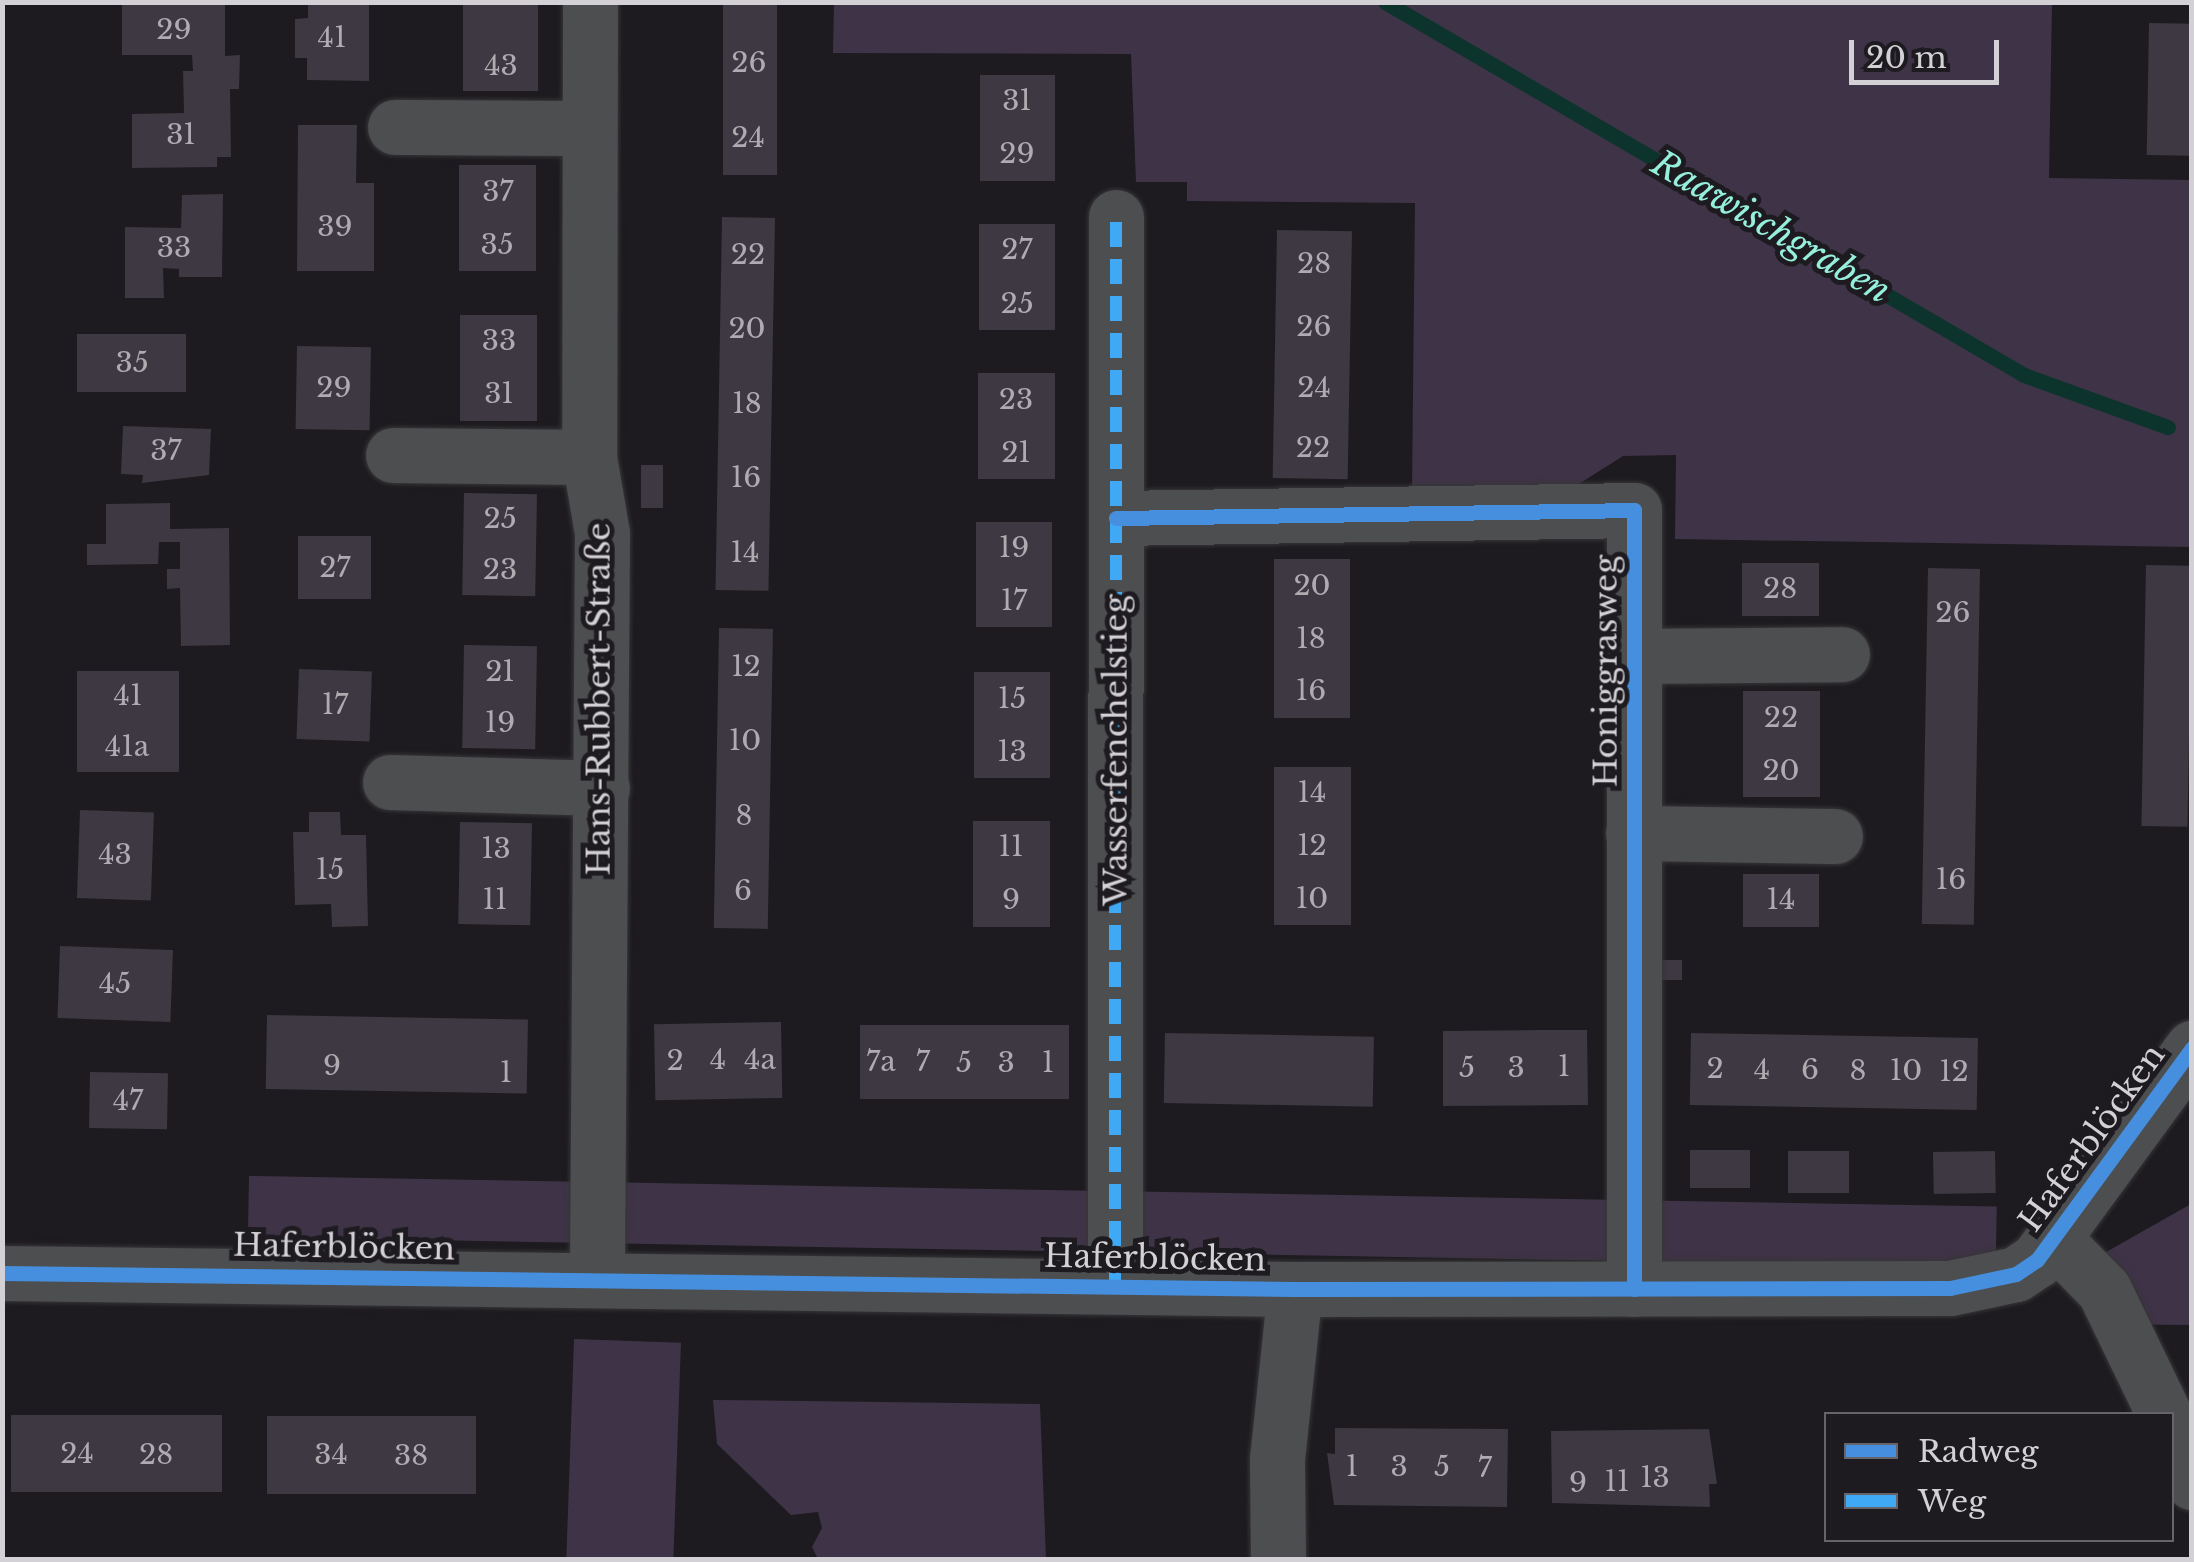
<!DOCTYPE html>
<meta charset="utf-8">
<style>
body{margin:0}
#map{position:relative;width:2194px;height:1562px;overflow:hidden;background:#1d1b1f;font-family:"Libre Baskerville",serif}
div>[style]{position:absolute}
.green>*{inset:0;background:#3f3447;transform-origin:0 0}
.stream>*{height:15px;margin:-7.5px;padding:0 7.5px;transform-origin:7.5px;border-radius:7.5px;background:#0c332c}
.building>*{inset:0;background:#3d3841;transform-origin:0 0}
.roads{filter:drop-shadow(0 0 2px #373538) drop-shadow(0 0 2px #373538)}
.minor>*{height:55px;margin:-27.5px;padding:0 27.5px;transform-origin:27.5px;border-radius:27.5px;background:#4d4e4f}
.quiet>*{height:12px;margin-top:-6px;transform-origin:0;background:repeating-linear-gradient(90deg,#3fa9f5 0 25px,transparent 0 37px)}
.cycleway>*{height:15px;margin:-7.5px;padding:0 7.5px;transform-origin:7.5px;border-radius:7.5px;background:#468fdf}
span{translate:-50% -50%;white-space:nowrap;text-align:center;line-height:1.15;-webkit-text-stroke:10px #1d1a20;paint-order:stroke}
.number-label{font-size:28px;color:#aeabb1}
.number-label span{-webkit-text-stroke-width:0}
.street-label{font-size:32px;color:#d4d1d6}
.water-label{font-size:35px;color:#96efdb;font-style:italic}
.frame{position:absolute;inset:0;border:5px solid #d4d1d6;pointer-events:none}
.legend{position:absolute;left:1824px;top:1412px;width:350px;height:130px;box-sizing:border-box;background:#1d1a20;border:2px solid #666369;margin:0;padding:12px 18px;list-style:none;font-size:30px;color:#d4d1d6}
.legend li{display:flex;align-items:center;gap:20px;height:50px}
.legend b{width:50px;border:2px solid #666369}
.scale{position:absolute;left:1849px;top:40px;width:150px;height:45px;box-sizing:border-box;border:5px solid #d4d1d6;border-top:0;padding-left:12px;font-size:30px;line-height:35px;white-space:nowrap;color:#d4d1d6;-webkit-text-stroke:8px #1d1a20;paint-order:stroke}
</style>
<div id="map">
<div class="green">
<div style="clip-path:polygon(834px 2px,2052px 3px,2049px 178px,2191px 180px,2191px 547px,1675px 539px,1676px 455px,1623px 456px,1571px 489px,1412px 491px,1415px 203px,1187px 201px,1187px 182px,1136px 182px,1131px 54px,833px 53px)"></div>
<div style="left:249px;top:1176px;width:1748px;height:61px;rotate:1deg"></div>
<div style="clip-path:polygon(2191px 1204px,2191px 1325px,2090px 1324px,2092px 1260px)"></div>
<div style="left:574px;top:1339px;width:107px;height:220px;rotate:2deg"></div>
<div style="clip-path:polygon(713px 1400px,1040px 1404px,1046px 1559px,818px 1559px,812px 1547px,822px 1528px,818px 1512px,791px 1515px,717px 1444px)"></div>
</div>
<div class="stream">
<div style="left:1385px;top:2px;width:740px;rotate:30.27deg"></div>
<div style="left:2024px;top:375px;width:153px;rotate:19.9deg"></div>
</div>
<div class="building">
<div style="clip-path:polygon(308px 2px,369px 2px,369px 81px,307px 80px,307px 58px,295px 58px,295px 19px,308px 18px)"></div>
<div style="left:463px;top:2px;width:75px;height:89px"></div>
<div style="left:723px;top:2px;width:54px;height:173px"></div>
<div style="clip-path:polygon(122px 4px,225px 4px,225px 56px,240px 55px,239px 89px,230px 89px,231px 157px,217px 157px,217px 167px,132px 168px,132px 114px,184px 113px,183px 71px,193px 71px,192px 55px,122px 55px)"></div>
<div style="left:2149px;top:23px;width:43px;height:132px;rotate:1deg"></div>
<div style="left:980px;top:75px;width:75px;height:106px"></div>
<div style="clip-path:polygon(298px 125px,357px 125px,356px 183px,374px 183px,374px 271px,297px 271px)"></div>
<div style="left:459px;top:165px;width:77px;height:106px"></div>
<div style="clip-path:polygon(223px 194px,222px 277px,179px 277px,179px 269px,163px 268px,164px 298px,125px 298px,125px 227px,181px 228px,182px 195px)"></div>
<div style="left:722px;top:217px;width:53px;height:373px;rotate:1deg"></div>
<div style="left:979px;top:224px;width:76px;height:106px"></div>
<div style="left:1277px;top:230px;width:75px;height:248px;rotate:1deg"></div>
<div style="left:460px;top:315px;width:77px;height:106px"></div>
<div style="left:77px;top:334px;width:109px;height:58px"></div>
<div style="left:297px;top:346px;width:74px;height:83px;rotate:1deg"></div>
<div style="left:978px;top:373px;width:77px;height:106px"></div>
<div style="clip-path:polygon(123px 426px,211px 429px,209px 475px,142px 483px,143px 475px,121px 474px)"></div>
<div style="left:641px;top:465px;width:22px;height:43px"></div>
<div style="left:464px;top:493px;width:73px;height:102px;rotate:1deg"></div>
<div style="clip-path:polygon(170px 503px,170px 529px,229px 528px,230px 645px,181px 646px,180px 588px,167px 589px,167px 569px,180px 569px,180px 542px,159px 542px,158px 564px,87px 565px,87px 544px,106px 544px,106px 504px)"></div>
<div style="left:976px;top:522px;width:76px;height:105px"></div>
<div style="left:371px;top:536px;width:63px;height:73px;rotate:90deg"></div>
<div style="left:1274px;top:559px;width:76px;height:159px"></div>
<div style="left:1742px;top:563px;width:77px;height:53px"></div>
<div style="left:2146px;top:565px;width:46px;height:261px;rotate:1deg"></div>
<div style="left:1928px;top:568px;width:52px;height:356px;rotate:1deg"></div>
<div style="left:719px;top:628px;width:54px;height:300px;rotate:1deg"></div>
<div style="left:464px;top:645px;width:73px;height:103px;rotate:1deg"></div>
<div style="left:299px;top:669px;width:73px;height:70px;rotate:2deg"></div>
<div style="left:77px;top:671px;width:102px;height:101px"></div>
<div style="left:974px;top:672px;width:76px;height:106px"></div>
<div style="left:1743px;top:691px;width:77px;height:106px"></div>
<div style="left:1274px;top:767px;width:77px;height:158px"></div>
<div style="left:80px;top:810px;width:74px;height:88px;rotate:2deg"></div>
<div style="clip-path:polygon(309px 812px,340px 812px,341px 835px,366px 835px,368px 926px,332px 927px,331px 904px,295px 905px,293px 832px,309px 832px)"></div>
<div style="left:973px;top:821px;width:77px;height:106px"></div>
<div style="left:460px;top:822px;width:72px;height:102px;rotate:1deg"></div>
<div style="left:1743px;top:874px;width:76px;height:53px"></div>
<div style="left:60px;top:946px;width:113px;height:72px;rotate:2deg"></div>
<div style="left:1682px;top:960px;width:20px;height:22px;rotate:90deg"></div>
<div style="left:267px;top:1015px;width:261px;height:74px;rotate:1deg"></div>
<div style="left:781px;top:1022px;width:76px;height:127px;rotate:89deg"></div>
<div style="left:860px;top:1025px;width:209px;height:74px"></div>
<div style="clip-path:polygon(1539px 1030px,1587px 1030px,1588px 1105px,1443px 1106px,1443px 1031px)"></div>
<div style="left:1165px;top:1033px;width:209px;height:70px;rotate:1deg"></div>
<div style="left:1691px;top:1033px;width:287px;height:72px;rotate:1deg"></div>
<div style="left:90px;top:1072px;width:78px;height:56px;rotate:1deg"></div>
<div style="left:1750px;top:1150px;width:38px;height:60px;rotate:90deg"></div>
<div style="left:1849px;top:1151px;width:42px;height:61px;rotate:90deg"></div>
<div style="left:1995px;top:1151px;width:42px;height:62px;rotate:89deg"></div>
<div style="left:11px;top:1415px;width:211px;height:77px"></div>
<div style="left:267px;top:1416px;width:209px;height:78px"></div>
<div style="clip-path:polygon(1335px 1428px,1508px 1429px,1507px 1507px,1334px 1505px,1327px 1453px,1335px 1454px)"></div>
<div style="clip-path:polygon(1709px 1429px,1717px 1484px,1709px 1484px,1710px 1507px,1552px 1503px,1551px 1431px)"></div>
</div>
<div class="roads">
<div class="minor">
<div style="left:590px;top:2px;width:455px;rotate:90.1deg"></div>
<div style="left:589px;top:457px;width:77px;rotate:80.3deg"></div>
<div style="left:602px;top:533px;width:743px;rotate:90.39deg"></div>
<div style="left:395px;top:127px;width:193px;rotate:0.3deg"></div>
<div style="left:393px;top:455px;width:196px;rotate:0.6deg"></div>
<div style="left:1116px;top:518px;width:518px;rotate:-0.88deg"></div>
<div style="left:1634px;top:510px;width:779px;rotate:90deg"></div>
<div style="left:1633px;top:656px;width:209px;rotate:-0.5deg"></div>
<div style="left:390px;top:782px;width:212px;rotate:1.6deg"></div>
<div style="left:1633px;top:833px;width:202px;rotate:0.9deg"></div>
<div style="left:2055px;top:1240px;width:70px;rotate:45.6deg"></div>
<div style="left:2104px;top:1290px;width:138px;rotate:64.2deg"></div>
<div style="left:2px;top:1273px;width:1293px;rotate:0.71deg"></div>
<div style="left:1295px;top:1289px;width:655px;rotate:-0.09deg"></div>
<div style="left:1950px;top:1288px;width:67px;rotate:-12deg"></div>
<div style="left:2016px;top:1274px;width:25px;rotate:-34deg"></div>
<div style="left:2037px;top:1260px;width:263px;rotate:-53.8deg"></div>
<div style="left:1115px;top:1283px;width:1066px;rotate:-89.95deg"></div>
<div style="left:2172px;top:1432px;width:54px;rotate:68.2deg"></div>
<div style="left:1278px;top:1560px;width:101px;rotate:-90.6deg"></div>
<div style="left:1277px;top:1459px;width:171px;rotate:-84deg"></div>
</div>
</div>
<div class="quiet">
<div style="left:1115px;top:1283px;width:1066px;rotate:-89.95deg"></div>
</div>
<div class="cycleway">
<div style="left:1116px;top:518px;width:518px;rotate:-0.88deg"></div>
<div style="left:1634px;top:510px;width:779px;rotate:90deg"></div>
<div style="left:2px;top:1273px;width:1293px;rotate:0.71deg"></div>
<div style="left:1295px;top:1289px;width:655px;rotate:-0.09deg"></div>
<div style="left:1950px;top:1288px;width:67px;rotate:-12deg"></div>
<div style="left:2016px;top:1274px;width:25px;rotate:-34deg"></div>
<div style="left:2037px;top:1260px;width:263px;rotate:-53.8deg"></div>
</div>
<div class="number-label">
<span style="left:174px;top:30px">29</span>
<span style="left:332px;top:38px">41</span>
<span style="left:749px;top:63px">26</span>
<span style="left:501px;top:66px">43</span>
<span style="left:1017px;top:101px">31</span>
<span style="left:181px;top:135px">31</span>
<span style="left:748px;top:138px">24</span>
<span style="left:1017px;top:154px">29</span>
<span style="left:498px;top:192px">37</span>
<span style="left:335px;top:227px">39</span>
<span style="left:497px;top:245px">35</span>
<span style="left:174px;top:248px">33</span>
<span style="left:1017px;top:250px">27</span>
<span style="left:748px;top:255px">22</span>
<span style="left:1314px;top:264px">28</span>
<span style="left:1017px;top:304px">25</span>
<span style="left:1314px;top:327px">26</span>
<span style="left:747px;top:329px">20</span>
<span style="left:499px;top:341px">33</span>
<span style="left:132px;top:363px">35</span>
<span style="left:334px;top:388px">29</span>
<span style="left:1314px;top:388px">24</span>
<span style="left:499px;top:394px">31</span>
<span style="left:1016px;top:400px">23</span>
<span style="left:747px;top:404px">18</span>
<span style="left:1313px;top:448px">22</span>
<span style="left:166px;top:451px">37</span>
<span style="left:1016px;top:453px">21</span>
<span style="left:746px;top:478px">16</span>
<span style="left:500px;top:519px">25</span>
<span style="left:1014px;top:548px">19</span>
<span style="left:745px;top:553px">14</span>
<span style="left:335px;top:568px">27</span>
<span style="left:500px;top:570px">23</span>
<span style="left:1312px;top:586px">20</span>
<span style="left:1780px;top:589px">28</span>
<span style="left:1014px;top:601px">17</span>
<span style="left:1953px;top:613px">26</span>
<span style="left:1311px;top:639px">18</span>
<span style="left:746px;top:667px">12</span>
<span style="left:500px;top:672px">21</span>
<span style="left:1311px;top:691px">16</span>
<span style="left:128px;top:696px">41</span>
<span style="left:1012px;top:699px">15</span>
<span style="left:335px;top:705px">17</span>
<span style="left:1781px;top:718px">22</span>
<span style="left:500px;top:723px">19</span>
<span style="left:745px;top:741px">10</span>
<span style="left:127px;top:747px">41a</span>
<span style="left:1012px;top:752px">13</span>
<span style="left:1781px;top:771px">20</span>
<span style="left:1312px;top:793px">14</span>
<span style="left:744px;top:816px">8</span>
<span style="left:1312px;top:846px">12</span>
<span style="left:1011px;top:847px">11</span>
<span style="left:496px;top:849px">13</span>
<span style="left:115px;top:855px">43</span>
<span style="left:330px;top:870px">15</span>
<span style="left:1951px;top:880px">16</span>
<span style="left:743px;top:891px">6</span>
<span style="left:1312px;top:899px">10</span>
<span style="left:495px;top:900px">11</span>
<span style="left:1011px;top:900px">9</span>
<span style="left:1781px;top:900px">14</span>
<span style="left:115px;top:984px">45</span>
<span style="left:718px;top:1060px">4</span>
<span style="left:760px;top:1060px">4a</span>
<span style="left:675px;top:1061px">2</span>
<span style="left:881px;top:1062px">7a</span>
<span style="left:923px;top:1062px">7</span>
<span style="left:964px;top:1063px">5</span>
<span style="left:1006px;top:1063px">3</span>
<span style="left:1048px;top:1063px">1</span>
<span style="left:332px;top:1066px">9</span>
<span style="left:1564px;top:1067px">1</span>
<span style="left:1467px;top:1068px">5</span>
<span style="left:1516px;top:1068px">3</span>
<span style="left:1715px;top:1069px">2</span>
<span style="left:1762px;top:1070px">4</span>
<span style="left:1810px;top:1070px">6</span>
<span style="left:1858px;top:1071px">8</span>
<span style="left:1906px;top:1071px">10</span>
<span style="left:1954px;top:1072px">12</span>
<span style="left:506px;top:1073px">1</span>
<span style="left:128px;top:1101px">47</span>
<span style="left:77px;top:1454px">24</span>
<span style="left:156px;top:1455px">28</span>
<span style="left:331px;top:1455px">34</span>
<span style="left:411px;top:1456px">38</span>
<span style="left:1352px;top:1467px">1</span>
<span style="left:1399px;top:1467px">3</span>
<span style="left:1442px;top:1467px">5</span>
<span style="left:1485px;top:1468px">7</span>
<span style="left:1655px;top:1478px">13</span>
<span style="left:1617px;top:1482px">11</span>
<span style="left:1578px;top:1483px">9</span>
</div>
<div class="street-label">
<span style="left:1606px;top:671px;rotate:-90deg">Honiggrasweg</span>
<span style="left:599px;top:699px;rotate:-90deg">Hans-Rubbert-Straße</span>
<span style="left:1116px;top:750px;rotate:-90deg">Wasserfenchelstieg</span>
<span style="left:2092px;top:1138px;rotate:-54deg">Haferblöcken</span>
<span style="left:344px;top:1247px;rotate:1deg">Haferblöcken</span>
<span style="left:1155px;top:1258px;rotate:1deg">Haferblöcken</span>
</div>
<div class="water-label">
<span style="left:1771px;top:227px;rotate:30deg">Raawischgraben</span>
</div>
<div class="frame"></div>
<ul class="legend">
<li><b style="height:12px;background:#468fdf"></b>Radweg</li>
<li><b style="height:12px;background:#3fa9f5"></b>Weg</li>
</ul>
<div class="scale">20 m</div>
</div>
